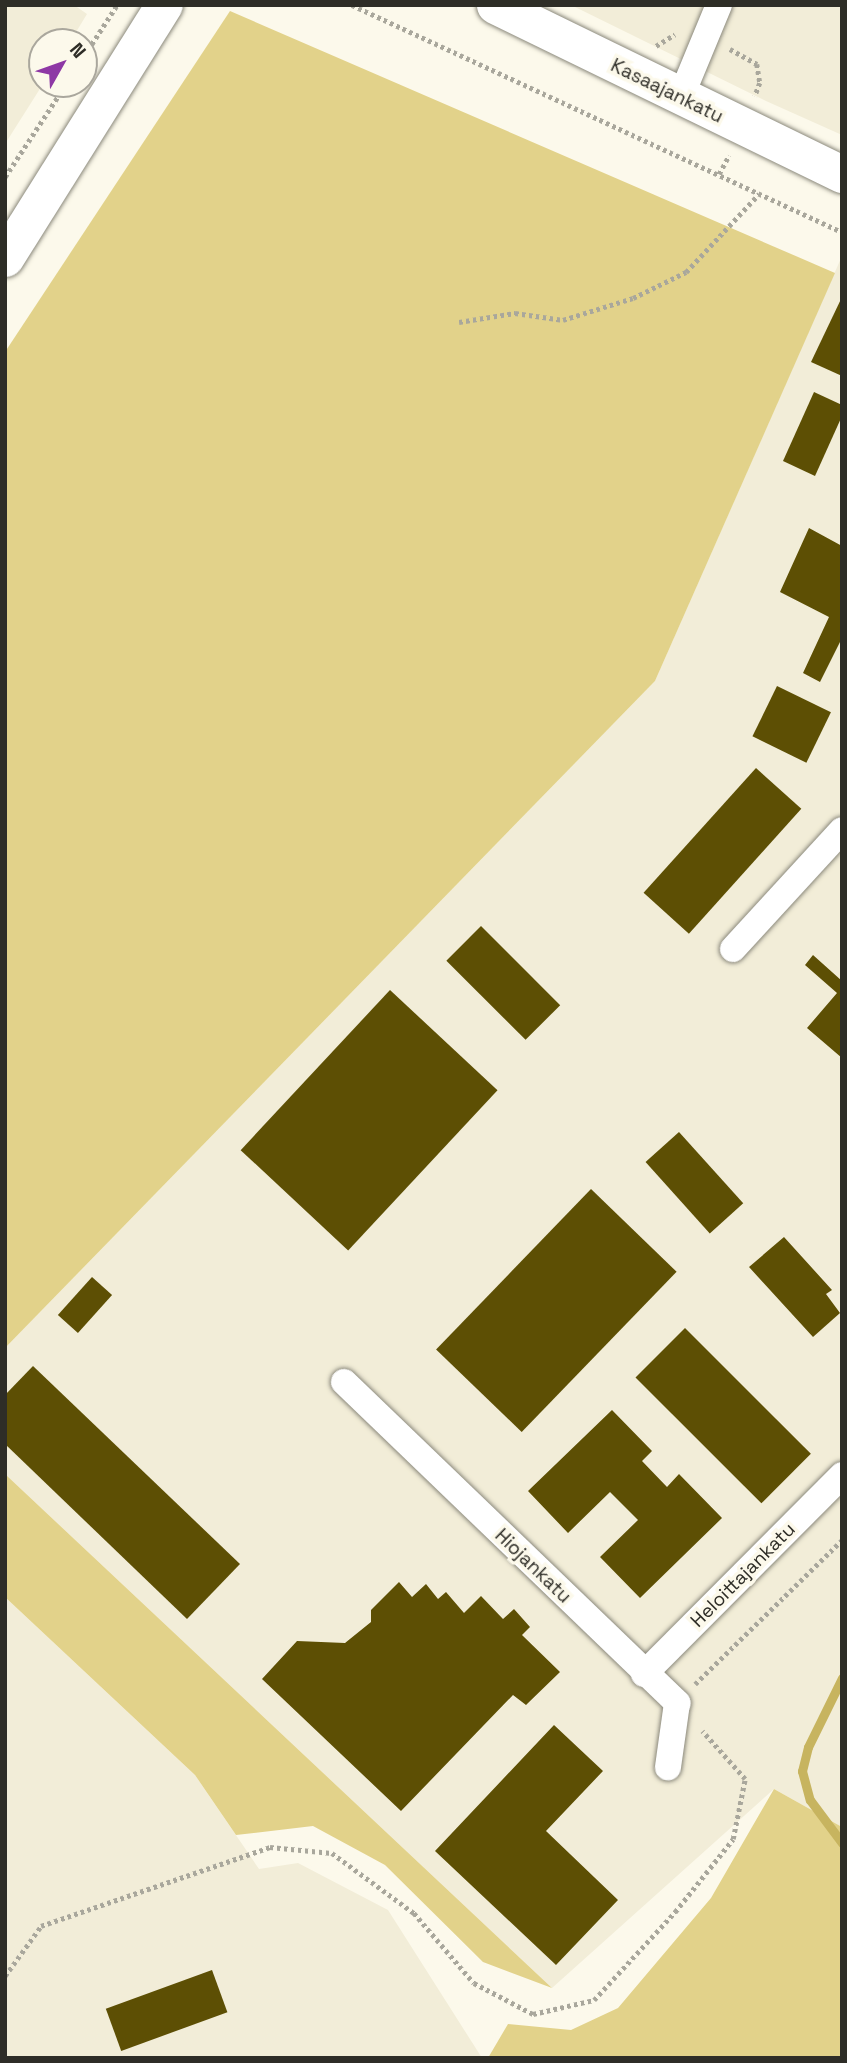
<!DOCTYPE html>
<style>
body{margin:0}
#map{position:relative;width:847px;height:2063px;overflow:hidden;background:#fcf9eb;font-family:"Space Grotesk",sans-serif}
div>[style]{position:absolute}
.built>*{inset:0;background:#f2edd8}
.green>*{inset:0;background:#e2d28a}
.stream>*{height:9px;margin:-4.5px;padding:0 4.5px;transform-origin:4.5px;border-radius:4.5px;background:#c7b45f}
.building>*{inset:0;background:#5d4f04;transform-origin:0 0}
.path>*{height:4.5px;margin-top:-2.25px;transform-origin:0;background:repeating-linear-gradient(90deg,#a9a79c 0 3.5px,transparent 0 7px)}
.roads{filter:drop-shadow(0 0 2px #8b897c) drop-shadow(0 0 2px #8b897c)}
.street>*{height:26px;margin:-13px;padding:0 13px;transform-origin:13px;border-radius:13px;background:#fff}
.secondary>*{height:37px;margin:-18.5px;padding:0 18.5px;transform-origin:18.5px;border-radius:18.5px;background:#fff}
span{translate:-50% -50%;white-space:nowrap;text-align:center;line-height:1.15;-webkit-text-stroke:7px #fcf9eb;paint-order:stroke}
.street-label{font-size:19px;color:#2e2d27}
.frame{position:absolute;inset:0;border:7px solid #2e2d27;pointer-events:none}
.north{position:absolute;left:28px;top:28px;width:70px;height:70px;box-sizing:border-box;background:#fcf9eb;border:2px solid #aaa79d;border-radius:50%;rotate:50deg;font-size:19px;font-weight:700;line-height:28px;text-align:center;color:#2e2d27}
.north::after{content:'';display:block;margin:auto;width:24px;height:32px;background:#8e38a5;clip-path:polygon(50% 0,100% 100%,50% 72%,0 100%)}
</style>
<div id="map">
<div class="built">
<div style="clip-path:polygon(5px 5px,74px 5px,87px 14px,70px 42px,42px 42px,43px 84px,5px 144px)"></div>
<div style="clip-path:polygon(571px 5px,842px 5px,842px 135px,766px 101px)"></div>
<div style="clip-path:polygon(842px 256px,842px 1827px,774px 1789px,552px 1988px,5px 1474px,5px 1348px,655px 681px)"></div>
<div style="clip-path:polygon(5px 1597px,195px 1775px,259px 1869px,298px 1863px,388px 1910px,482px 2058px,5px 2058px)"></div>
</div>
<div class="green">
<div style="clip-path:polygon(230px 11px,835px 273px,655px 681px,5px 1348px,5px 352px)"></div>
<div style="clip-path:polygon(5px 1474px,552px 1988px,483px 1962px,385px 1865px,313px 1826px,236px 1835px,195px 1775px,5px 1597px)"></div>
<div style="clip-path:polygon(774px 1789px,842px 1827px,842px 2058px,488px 2058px,508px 2024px,571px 2030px,618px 2008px,711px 1898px)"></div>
</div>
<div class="stream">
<div style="left:842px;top:1678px;width:77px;rotate:116.2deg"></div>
<div style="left:808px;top:1747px;width:25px;rotate:104deg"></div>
<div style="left:802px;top:1771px;width:30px;rotate:75deg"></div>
<div style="left:810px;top:1800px;width:54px;rotate:53.3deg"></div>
</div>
<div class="building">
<div style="clip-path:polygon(842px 297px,842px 376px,811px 362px)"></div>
<div style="clip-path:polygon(814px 392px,842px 405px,842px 416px,815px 476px,783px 461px)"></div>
<div style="clip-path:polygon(809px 528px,842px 546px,842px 638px,820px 682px,803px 673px,829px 617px,780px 592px)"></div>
<div style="left:777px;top:686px;width:60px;height:56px;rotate:26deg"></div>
<div style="left:756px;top:768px;width:61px;height:168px;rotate:42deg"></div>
<div style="left:481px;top:926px;width:112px;height:49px;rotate:45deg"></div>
<div style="clip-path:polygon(813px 955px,842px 981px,842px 1058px,807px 1028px,837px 993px,805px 965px)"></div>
<div style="left:390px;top:990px;width:147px;height:219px;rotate:43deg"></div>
<div style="left:679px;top:1132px;width:96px;height:45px;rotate:48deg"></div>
<div style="left:591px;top:1189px;width:119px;height:223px;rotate:44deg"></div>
<div style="clip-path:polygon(784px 1237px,832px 1290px,826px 1294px,840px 1313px,813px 1337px,749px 1267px)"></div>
<div style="left:92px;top:1277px;width:27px;height:51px;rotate:42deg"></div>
<div style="left:685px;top:1328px;width:178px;height:70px;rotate:45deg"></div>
<div style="clip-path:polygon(33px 1366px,240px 1564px,187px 1619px,5px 1444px,5px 1395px)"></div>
<div style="clip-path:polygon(612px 1410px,652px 1451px,642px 1461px,667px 1487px,679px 1474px,722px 1518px,640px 1598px,600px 1557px,638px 1520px,610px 1492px,568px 1533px,528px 1491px)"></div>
<div style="clip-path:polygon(399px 1582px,412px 1597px,426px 1584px,438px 1599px,446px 1592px,464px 1613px,481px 1596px,503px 1619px,514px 1609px,530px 1627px,522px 1635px,560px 1672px,526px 1705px,513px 1695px,401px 1811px,262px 1679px,297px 1641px,345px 1643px,371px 1622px,371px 1610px)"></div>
<div style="clip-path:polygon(554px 1725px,603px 1771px,546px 1831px,618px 1900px,556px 1965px,435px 1851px)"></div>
<div style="left:212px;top:1970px;width:45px;height:113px;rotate:70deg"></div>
</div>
<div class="path">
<div style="left:352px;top:5px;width:540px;rotate:24.86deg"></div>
<div style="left:656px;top:46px;width:22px;rotate:-32deg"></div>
<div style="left:730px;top:49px;width:31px;rotate:29deg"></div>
<div style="left:757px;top:64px;width:19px;rotate:81deg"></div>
<div style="left:760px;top:83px;width:14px;rotate:111deg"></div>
<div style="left:84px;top:56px;width:61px;rotate:-57.1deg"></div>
<div style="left:719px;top:174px;width:21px;rotate:-62deg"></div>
<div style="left:5px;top:177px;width:111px;rotate:-56.7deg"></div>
<div style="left:459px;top:322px;width:57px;rotate:-9.1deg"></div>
<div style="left:515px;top:313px;width:49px;rotate:8.3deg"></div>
<div style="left:563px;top:320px;width:73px;rotate:-17.4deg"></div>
<div style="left:633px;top:298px;width:59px;rotate:-26.1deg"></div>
<div style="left:686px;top:272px;width:107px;rotate:-46.9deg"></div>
<div style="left:695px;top:1684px;width:206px;rotate:-44.4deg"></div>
<div style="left:5px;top:1976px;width:62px;rotate:-54.2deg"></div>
<div style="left:41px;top:1926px;width:242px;rotate:-19deg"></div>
<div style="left:270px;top:1847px;width:62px;rotate:5.5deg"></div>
<div style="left:332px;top:1853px;width:102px;rotate:36.2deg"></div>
<div style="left:414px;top:1913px;width:92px;rotate:49.4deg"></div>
<div style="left:474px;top:1983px;width:67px;rotate:27.7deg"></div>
<div style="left:533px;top:2014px;width:63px;rotate:-12.9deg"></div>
<div style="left:594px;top:2000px;width:120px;rotate:-47.4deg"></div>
<div style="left:675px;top:1912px;width:93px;rotate:-51.5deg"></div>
<div style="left:733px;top:1839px;width:61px;rotate:-78.7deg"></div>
<div style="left:745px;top:1779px;width:64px;rotate:-131.9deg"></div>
</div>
<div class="roads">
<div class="street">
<div style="left:680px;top:99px;width:102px;rotate:-67.5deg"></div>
<div style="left:733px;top:949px;width:161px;rotate:-47.5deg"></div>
<div style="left:344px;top:1382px;width:463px;rotate:43.9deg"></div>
<div style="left:677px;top:1703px;width:65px;rotate:98deg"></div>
<div style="left:644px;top:1674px;width:281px;rotate:-45.1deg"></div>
</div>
<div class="secondary">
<div style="left:495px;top:5px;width:386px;rotate:26deg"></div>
<div style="left:5px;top:258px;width:299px;rotate:-57.9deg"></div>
</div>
</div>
<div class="street-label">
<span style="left:667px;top:91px;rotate:26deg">Kasaajankatu</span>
<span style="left:533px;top:1566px;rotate:44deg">Hiojankatu</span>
<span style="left:743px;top:1575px;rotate:-45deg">Heloittajankatu</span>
</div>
<div class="frame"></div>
<div class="north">N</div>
</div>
